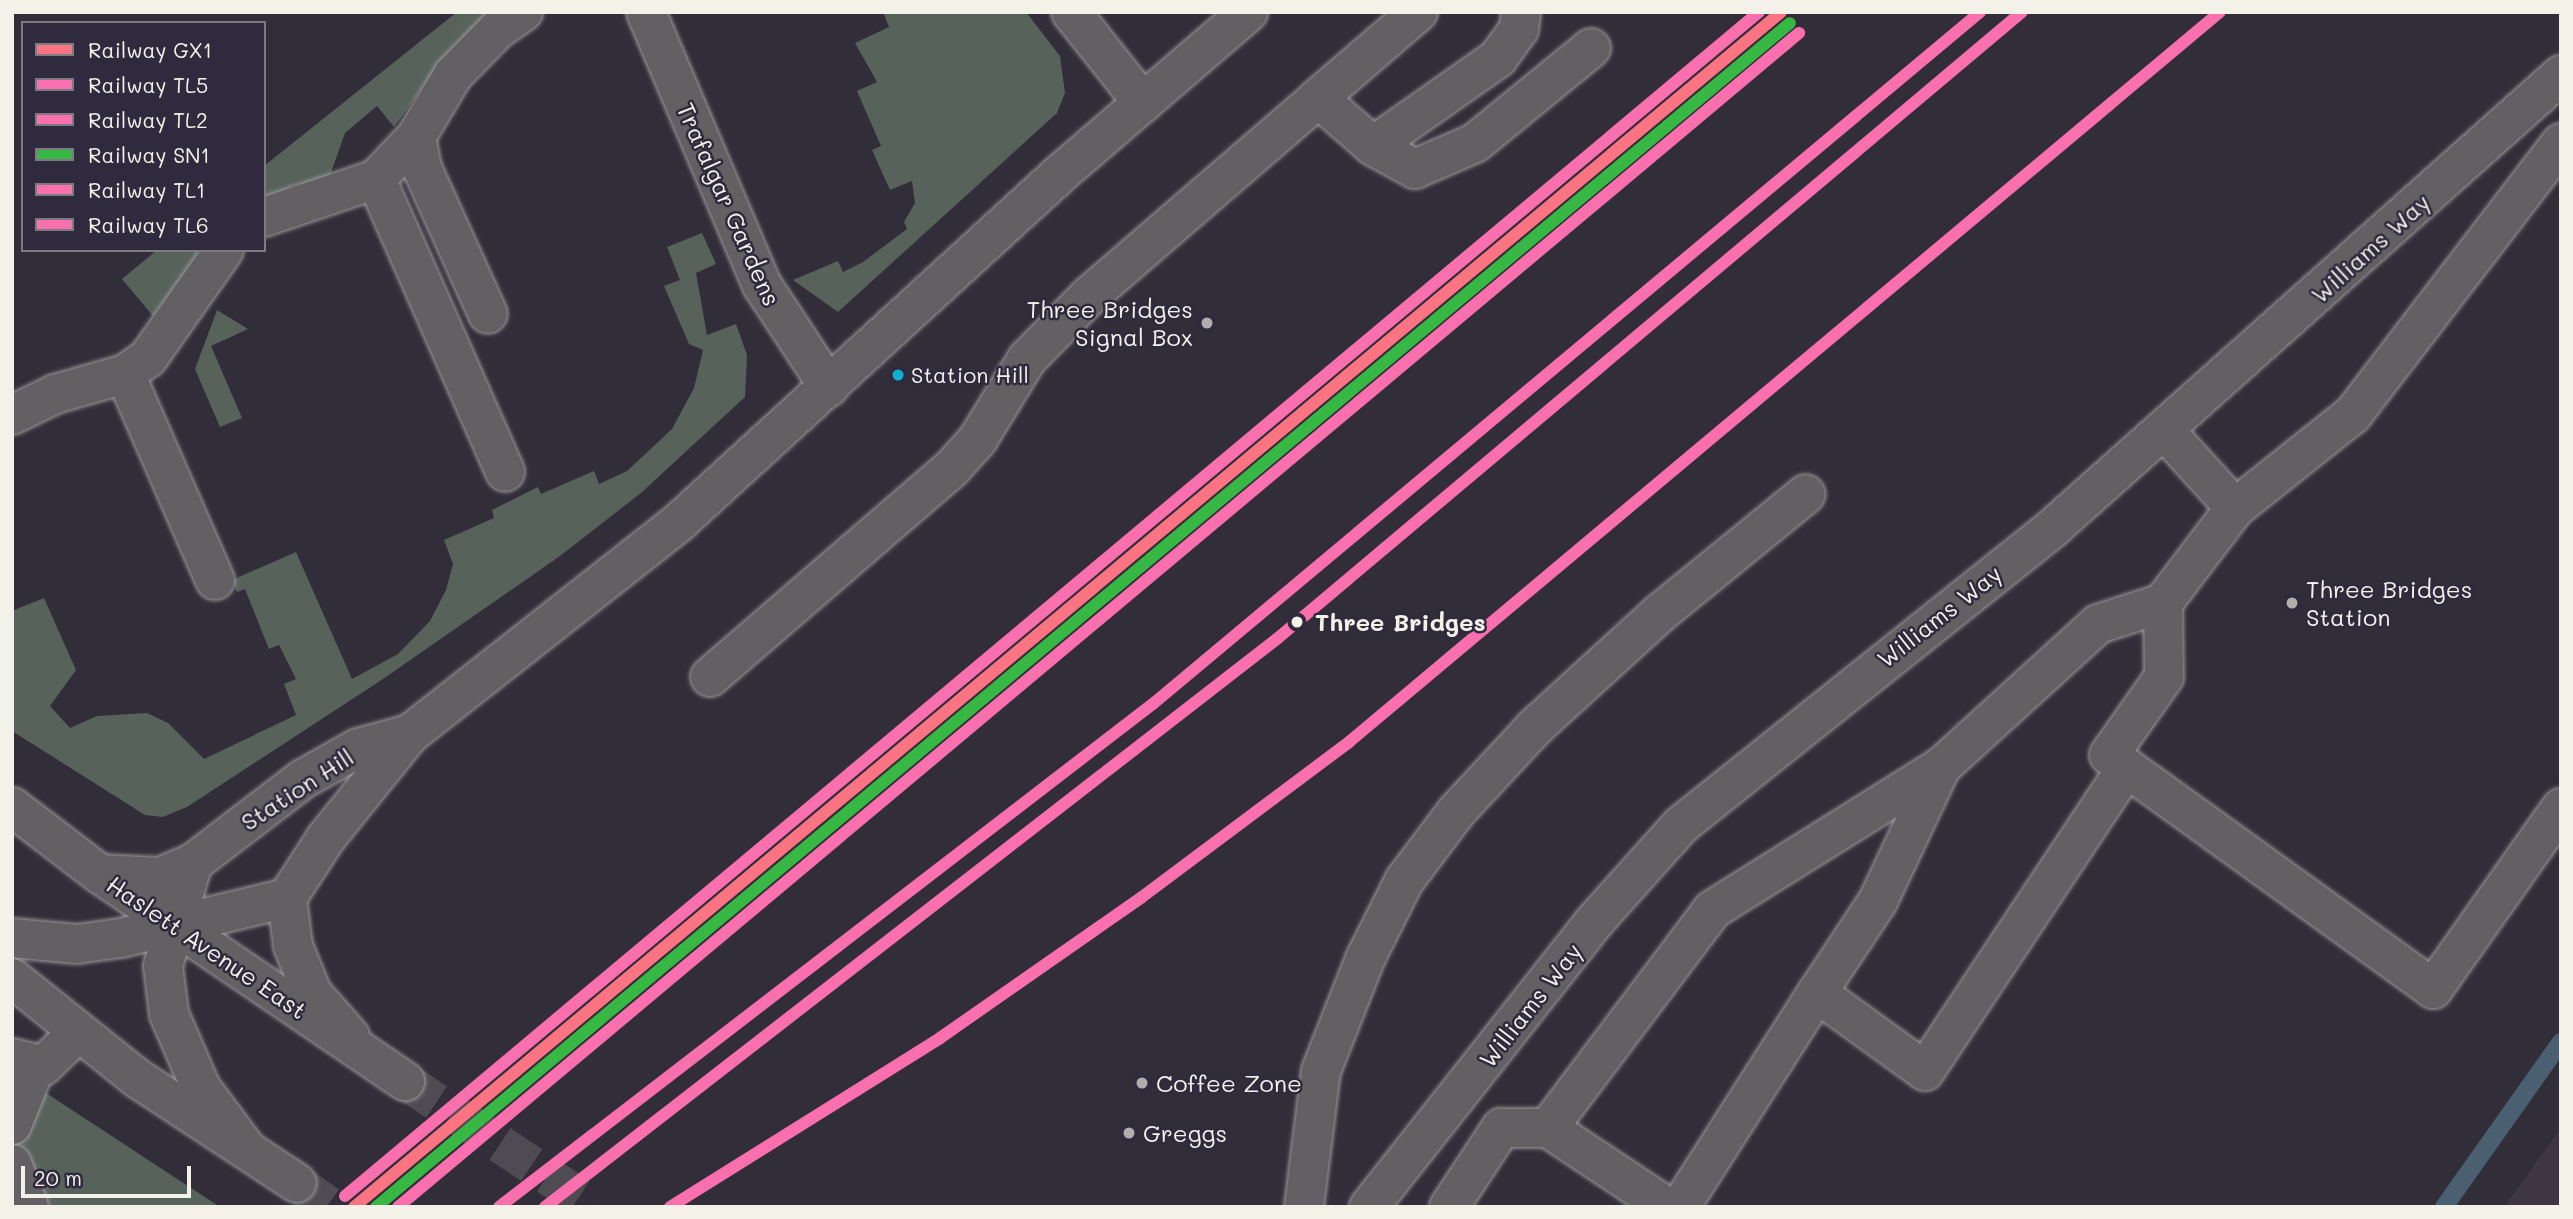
<!DOCTYPE html>
<style>
body{margin:0}
#map{position:relative;width:2573px;height:1219px;overflow:hidden;background:#312e39;font-family:Mali,sans-serif}
div>[style]{position:absolute}
.built>*{inset:0;background:#3f3644}
.green>*{inset:0;background:#57625b}
.stream>*{height:18px;margin:-9px;padding:0 9px;transform-origin:9px;border-radius:9px;background:#4a5f70}
.major-tunnel>*{height:38px;margin-top:-19px;transform-origin:0;background:repeating-linear-gradient(90deg,#4e4b53 0 38px,transparent 0 57px)}
.roads{filter:drop-shadow(0 0 2px #9a989b) drop-shadow(0 0 2px #9a989b)}
.minor>*{height:38px;margin:-19px;padding:0 19px;transform-origin:19px;border-radius:19px;background:#626063}
.major>*{height:38px;margin:-19px;padding:0 19px;transform-origin:19px;border-radius:19px;background:#626063}
.rail-1>*{height:12px;margin:-6px;padding:0 6px;transform-origin:6px;border-radius:6px;background:#fc7481}
.rail-2>*{height:12px;margin:-6px;padding:0 6px;transform-origin:6px;border-radius:6px;background:#fa70ae}
.rail-3>*{height:12px;margin:-6px;padding:0 6px;transform-origin:6px;border-radius:6px;background:#fa70ae}
.rail-4>*{height:12px;margin:-6px;padding:0 6px;transform-origin:6px;border-radius:6px;background:#37b844}
.rail-5>*{height:12px;margin:-6px;padding:0 6px;transform-origin:6px;border-radius:6px;background:#fa70ae}
.rail-6>*{height:12px;margin:-6px;padding:0 6px;transform-origin:6px;border-radius:6px;background:#fa70ae}
.dots>*{width:19px;height:19px;translate:-50% -50%;box-sizing:border-box;border:4px solid #2f2a3d;border-radius:50%}
span{translate:-50% -50%;white-space:nowrap;text-align:center;line-height:1.15;-webkit-text-stroke:5px #2f2a3d;paint-order:stroke}
.bus-label{font-size:22px;color:#f4f1e8}
.left{translate:0 -50%;text-align:left}
.street-label{font-size:24px;color:#f4f1e8}
.poi-label{font-size:24px;color:#f4f1e8}
.right{translate:-100% -50%;text-align:right}
.stop-label{font-size:24px;color:#f4f1e8;font-weight:700}
.frame{position:absolute;inset:0;border:14px solid #f4f1e8;pointer-events:none}
.legend{position:absolute;left:21px;top:21px;width:245px;height:231px;box-sizing:border-box;background:#2f2a3d;border:2px solid #7e7a81;margin:0;padding:9px 12px;list-style:none;font-size:21px;color:#f4f1e8}
.legend li{display:flex;align-items:center;gap:14px;height:35px}
.legend b{width:35px;border:2px solid #7e7a81}
.scale{position:absolute;left:21px;top:1166px;width:170px;height:32px;box-sizing:border-box;border:4px solid #f4f1e8;border-top:0;padding-left:9px;font-size:21px;line-height:24px;white-space:nowrap;color:#f4f1e8;-webkit-text-stroke:5px #2f2a3d;paint-order:stroke}
</style>
<div id="map">
<div class="built">
<div style="clip-path:polygon(2561px 1128px,2561px 1207px,2504px 1207px)"></div>
</div>
<div class="green">
<div style="clip-path:polygon(457px 12px,494px 12px,446px 55px,394px 127px,377px 106px,345px 133px,329px 178px,294px 185px,264px 200px,264px 166px)"></div>
<div style="clip-path:polygon(883px 12px,1026px 12px,1060px 56px,1065px 93px,1057px 113px,838px 312px,793px 280px,838px 261px,843px 272px,863px 262px,907px 229px,904px 222px,915px 203px,912px 181px,890px 190px,872px 150px,881px 146px,857px 91px,877px 82px,855px 43px,889px 27px)"></div>
<div style="clip-path:polygon(702px 233px,716px 264px,696px 273px,707px 335px,736px 324px,747px 355px,745px 397px,641px 493px,560px 556px,383px 679px,187px 807px,163px 817px,145px 815px,12px 731px,12px 611px,44px 598px,76px 670px,50px 706px,70px 728px,97px 716px,147px 713px,168px 723px,204px 759px,296px 715px,284px 684px,296px 679px,279px 645px,269px 649px,245px 589px,237px 592px,232px 580px,296px 552px,352px 679px,398px 654px,430px 621px,446px 590px,453px 564px,444px 540px,494px 518px,492px 510px,538px 487px,541px 494px,594px 471px,599px 484px,627px 471px,672px 429px,694px 388px,703px 350px,689px 344px,664px 286px,680px 280px,667px 247px)"></div>
<div style="clip-path:polygon(157px 250px,202px 250px,153px 316px,122px 279px)"></div>
<div style="clip-path:polygon(217px 310px,248px 329px,211px 346px,242px 418px,220px 427px,195px 369px)"></div>
<div style="clip-path:polygon(12px 1079px,43px 1091px,220px 1207px,12px 1207px)"></div>
</div>
<div class="stream">
<div style="left:2444px;top:1207px;width:202px;rotate:-54.7deg"></div>
</div>
<div class="major-tunnel">
<div style="left:405px;top:1081px;width:228px;rotate:33.6deg"></div>
<div style="left:297px;top:1183px;width:42px;rotate:35.2deg"></div>
</div>
<div class="roads">
<div class="minor">
<div style="left:646px;top:12px;width:297px;rotate:67deg"></div>
<div style="left:762px;top:285px;width:122px;rotate:56.7deg"></div>
<div style="left:1071px;top:12px;width:116px;rotate:51.6deg"></div>
<div style="left:1318px;top:98px;width:132px;rotate:-40.7deg"></div>
<div style="left:416px;top:137px;width:32px;rotate:79deg"></div>
<div style="left:422px;top:168px;width:160px;rotate:65.7deg"></div>
<div style="left:2561px;top:143px;width:343px;rotate:127.5deg"></div>
<div style="left:2352px;top:415px;width:149px;rotate:141.5deg"></div>
<div style="left:2235px;top:508px;width:119px;rotate:127.2deg"></div>
<div style="left:2163px;top:603px;width:74px;rotate:89.2deg"></div>
<div style="left:2164px;top:677px;width:95px;rotate:125.2deg"></div>
<div style="left:2109px;top:755px;width:400px;rotate:35.8deg"></div>
<div style="left:2433px;top:989px;width:222px;rotate:-54.7deg"></div>
<div style="left:1373px;top:146px;width:153px;rotate:-35.1deg"></div>
<div style="left:1498px;top:58px;width:36px;rotate:-54deg"></div>
<div style="left:1519px;top:29px;width:17px;rotate:-83deg"></div>
<div style="left:376px;top:179px;width:320px;rotate:66.2deg"></div>
<div style="left:264px;top:217px;width:118px;rotate:-18.7deg"></div>
<div style="left:376px;top:179px;width:58px;rotate:-46.4deg"></div>
<div style="left:416px;top:137px;width:72px;rotate:-59.2deg"></div>
<div style="left:453px;top:75px;width:63px;rotate:-45.6deg"></div>
<div style="left:497px;top:30px;width:32px;rotate:-35deg"></div>
<div style="left:125px;top:374px;width:225px;rotate:66.4deg"></div>
<div style="left:12px;top:415px;width:48px;rotate:-26deg"></div>
<div style="left:55px;top:394px;width:73px;rotate:-15.9deg"></div>
<div style="left:125px;top:374px;width:28px;rotate:-35deg"></div>
<div style="left:148px;top:358px;width:132px;rotate:-54.9deg"></div>
<div style="left:2165px;top:431px;width:104px;rotate:47.7deg"></div>
<div style="left:710px;top:677px;width:321px;rotate:-40.8deg"></div>
<div style="left:953px;top:467px;width:38px;rotate:-48deg"></div>
<div style="left:978px;top:439px;width:94px;rotate:-58.5deg"></div>
<div style="left:1027px;top:359px;width:88px;rotate:-45.5deg"></div>
<div style="left:1089px;top:296px;width:303px;rotate:-40.8deg"></div>
<div style="left:1318px;top:98px;width:73px;rotate:41.1deg"></div>
<div style="left:1373px;top:146px;width:48px;rotate:28.7deg"></div>
<div style="left:1415px;top:169px;width:65px;rotate:-23.4deg"></div>
<div style="left:1475px;top:143px;width:150px;rotate:-39.3deg"></div>
<div style="left:100px;top:874px;width:60px;rotate:2.9deg"></div>
<div style="left:160px;top:877px;width:36px;rotate:-23deg"></div>
<div style="left:12px;top:938px;width:65px;rotate:5.3deg"></div>
<div style="left:77px;top:944px;width:44px;rotate:-7.8deg"></div>
<div style="left:121px;top:938px;width:171px;rotate:-13.5deg"></div>
<div style="left:1817px;top:993px;width:110px;rotate:-56.5deg"></div>
<div style="left:1878px;top:901px;width:148px;rotate:-64.8deg"></div>
<div style="left:350px;top:1036px;width:57px;rotate:-131.5deg"></div>
<div style="left:312px;top:993px;width:51px;rotate:-112deg"></div>
<div style="left:293px;top:946px;width:48px;rotate:-97.1deg"></div>
<div style="left:287px;top:898px;width:72px;rotate:-57deg"></div>
<div style="left:326px;top:838px;width:134px;rotate:-51.1deg"></div>
<div style="left:410px;top:734px;width:340px;rotate:-38.2deg"></div>
<div style="left:677px;top:524px;width:520px;rotate:-42.43deg"></div>
<div style="left:1061px;top:173px;width:247px;rotate:-40.7deg"></div>
<div style="left:12px;top:1058px;width:32px;rotate:14deg"></div>
<div style="left:43px;top:1066px;width:47px;rotate:-44.1deg"></div>
<div style="left:12px;top:1125px;width:61px;rotate:-68deg"></div>
<div style="left:1548px;top:1128px;width:143px;rotate:33.6deg"></div>
<div style="left:245px;top:1147px;width:74px;rotate:-126.7deg"></div>
<div style="left:201px;top:1088px;width:81px;rotate:-113.4deg"></div>
<div style="left:169px;top:1014px;width:48px;rotate:-97.1deg"></div>
<div style="left:163px;top:966px;width:107px;rotate:-73.8deg"></div>
<div style="left:193px;top:863px;width:138px;rotate:-37.4deg"></div>
<div style="left:303px;top:779px;width:63px;rotate:-29.4deg"></div>
<div style="left:358px;top:748px;width:54px;rotate:-15.1deg"></div>
<div style="left:12px;top:1164px;width:46px;rotate:68.4deg"></div>
<div style="left:1304px;top:1207px;width:137px;rotate:-82.9deg"></div>
<div style="left:1321px;top:1071px;width:123px;rotate:-68.5deg"></div>
<div style="left:1366px;top:957px;width:85px;rotate:-63.4deg"></div>
<div style="left:1404px;top:881px;width:86px;rotate:-53deg"></div>
<div style="left:1456px;top:812px;width:115px;rotate:-47.1deg"></div>
<div style="left:1534px;top:728px;width:171px;rotate:-42.4deg"></div>
<div style="left:1660px;top:613px;width:188px;rotate:-39.2deg"></div>
<div style="left:1369px;top:1207px;width:363px;rotate:-51.7deg"></div>
<div style="left:1594px;top:922px;width:130px;rotate:-48.1deg"></div>
<div style="left:1681px;top:825px;width:479px;rotate:-38.6deg"></div>
<div style="left:2055px;top:526px;width:678px;rotate:-41.71deg"></div>
<div style="left:1449px;top:1207px;width:95px;rotate:-56.6deg"></div>
<div style="left:1501px;top:1128px;width:47px"></div>
<div style="left:1548px;top:1128px;width:273px;rotate:-53deg"></div>
<div style="left:1712px;top:910px;width:270px;rotate:-32deg"></div>
<div style="left:1941px;top:767px;width:212px;rotate:-42.3deg"></div>
<div style="left:2098px;top:624px;width:68px;rotate:-17.9deg"></div>
<div style="left:1680px;top:1207px;width:254px;rotate:-57.4deg"></div>
<div style="left:1817px;top:993px;width:133px;rotate:35.8deg"></div>
<div style="left:1925px;top:1071px;width:364px;rotate:-56.4deg"></div>
</div>
<div class="major">
<div style="left:12px;top:807px;width:111px;rotate:37.3deg"></div>
<div style="left:100px;top:874px;width:369px;rotate:34.2deg"></div>
<div style="left:12px;top:978px;width:160px;rotate:38.7deg"></div>
<div style="left:137px;top:1078px;width:191px;rotate:33.3deg"></div>
</div>
</div>
<div class="rail-1">
<div style="left:354px;top:1207px;width:1861px;rotate:-39.94deg"></div>
</div>
<div class="rail-2">
<div style="left:499px;top:1207px;width:826px;rotate:-37.58deg"></div>
<div style="left:1154px;top:703px;width:1077px;rotate:-39.91deg"></div>
<div style="left:670px;top:1207px;width:319px;rotate:-32deg"></div>
<div style="left:940px;top:1038px;width:246px;rotate:-34.9deg"></div>
<div style="left:1142px;top:897px;width:259px;rotate:-36.8deg"></div>
<div style="left:1349px;top:742px;width:1136px;rotate:-39.97deg"></div>
</div>
<div class="rail-3">
<div style="left:545px;top:1207px;width:928px;rotate:-37.82deg"></div>
<div style="left:1278px;top:638px;width:972px;rotate:-40.08deg"></div>
</div>
<div class="rail-4">
<div style="left:376px;top:1207px;width:1844px;rotate:-39.94deg"></div>
</div>
<div class="rail-5">
<div style="left:345px;top:1196px;width:1844px;rotate:-39.94deg"></div>
</div>
<div class="rail-6">
<div style="left:398px;top:1207px;width:1828px;rotate:-39.96deg"></div>
</div>
<div class="dots">
<div style="left:1207px;top:323px;background:#b0adab"></div>
<div style="left:898px;top:375px;background:#0dafd3"></div>
<div style="left:2292px;top:603px;background:#b0adab"></div>
<div style="left:1297px;top:622px;background:#f4f1e8"></div>
<div style="left:1142px;top:1083px;background:#b0adab"></div>
<div style="left:1129px;top:1133px;background:#b0adab"></div>
</div>
<div class="bus-label">
<span class="left" style="left:911px;top:375px">Station Hill</span>
</div>
<div class="street-label">
<span style="left:729px;top:204px;rotate:66deg">Trafalgar Gardens</span>
<span style="left:2370px;top:248px;rotate:-42deg">Williams Way</span>
<span style="left:1939px;top:616px;rotate:-38deg">Williams Way</span>
<span style="left:297px;top:789px;rotate:-33deg">Station Hill</span>
<span style="left:207px;top:947px;rotate:34deg">Haslett Avenue East</span>
<span style="left:1530px;top:1005px;rotate:-52deg">Williams Way</span>
</div>
<div class="poi-label">
<span class="right" style="left:1193px;top:323px">Three Bridges<br>Signal Box</span>
<span class="left" style="left:2306px;top:603px">Three Bridges<br>Station</span>
<span class="left" style="left:1156px;top:1083px">Coffee Zone</span>
<span class="left" style="left:1143px;top:1133px">Greggs</span>
</div>
<div class="stop-label">
<span class="left" style="left:1315px;top:622px">Three Bridges</span>
</div>
<div class="frame"></div>
<ul class="legend">
<li><b style="height:9px;background:#fc7481"></b>Railway GX1</li>
<li><b style="height:9px;background:#fa70ae"></b>Railway TL5</li>
<li><b style="height:9px;background:#fa70ae"></b>Railway TL2</li>
<li><b style="height:9px;background:#37b844"></b>Railway SN1</li>
<li><b style="height:9px;background:#fa70ae"></b>Railway TL1</li>
<li><b style="height:9px;background:#fa70ae"></b>Railway TL6</li>
</ul>
<div class="scale">20 m</div>
</div>
